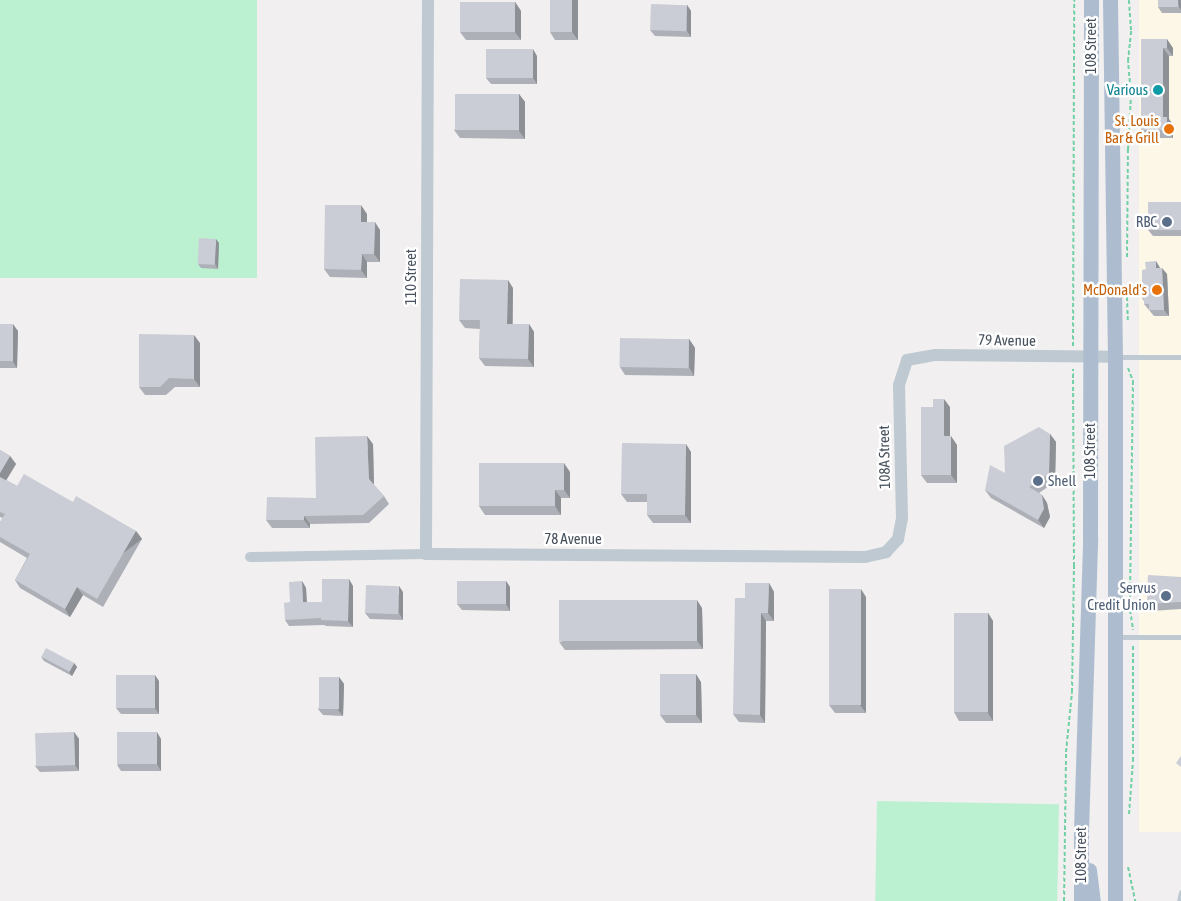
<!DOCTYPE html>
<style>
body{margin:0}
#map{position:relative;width:1181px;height:901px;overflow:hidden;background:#f1efef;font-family:"Asap Condensed",sans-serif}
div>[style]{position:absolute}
.commercial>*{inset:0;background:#fdf7e7;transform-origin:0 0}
.green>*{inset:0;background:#bbf1d1;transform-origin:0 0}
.path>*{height:2px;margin-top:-1px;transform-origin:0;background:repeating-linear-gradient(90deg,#71d1a4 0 4px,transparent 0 6.5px)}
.service>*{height:5px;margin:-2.5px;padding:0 2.5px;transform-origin:2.5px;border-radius:2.5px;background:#bec9d1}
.minor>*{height:10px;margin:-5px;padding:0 5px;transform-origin:5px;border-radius:5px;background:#bec9d1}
.tertiary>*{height:12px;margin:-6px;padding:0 6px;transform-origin:6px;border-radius:6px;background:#bec9d1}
.primary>*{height:15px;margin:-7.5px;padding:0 7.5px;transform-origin:7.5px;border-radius:7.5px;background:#adbdcf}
.wall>*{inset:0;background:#aeb0b7}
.shaded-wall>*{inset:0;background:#8d9095;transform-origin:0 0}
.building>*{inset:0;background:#cacdd5;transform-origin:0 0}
.dots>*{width:14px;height:14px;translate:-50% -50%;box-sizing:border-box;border:2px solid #fff;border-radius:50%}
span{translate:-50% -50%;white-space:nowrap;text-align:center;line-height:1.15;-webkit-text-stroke:5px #fff;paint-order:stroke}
.street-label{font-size:15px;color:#46515d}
.culture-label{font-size:15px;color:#0d838f}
.right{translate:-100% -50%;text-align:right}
.food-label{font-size:15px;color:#c56008}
.service-label{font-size:15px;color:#4e5e75}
.left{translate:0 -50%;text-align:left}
</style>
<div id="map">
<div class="commercial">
<div style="left:1139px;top:0;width:42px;height:832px"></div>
</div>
<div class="green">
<div style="left:0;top:0;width:257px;height:278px"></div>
<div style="left:877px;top:801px;width:182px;height:100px;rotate:1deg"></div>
</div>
<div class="path">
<div style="left:1127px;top:257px;width:108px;rotate:-89.5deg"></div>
<div style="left:1128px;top:149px;width:54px;rotate:-86.8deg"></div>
<div style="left:1131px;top:95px;width:34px;rotate:-95deg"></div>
<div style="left:1128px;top:61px;width:31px;rotate:-84deg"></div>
<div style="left:1131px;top:30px;width:30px;rotate:-94deg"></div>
<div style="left:1127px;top:297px;width:23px;rotate:88deg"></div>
<div style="left:1073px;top:346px;width:346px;rotate:-89.8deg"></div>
<div style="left:1128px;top:368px;width:14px;rotate:69deg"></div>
<div style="left:1133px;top:381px;width:229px;rotate:90.8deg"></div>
<div style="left:1130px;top:610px;width:20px;rotate:81deg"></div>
<div style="left:1129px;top:814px;width:53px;rotate:-85.7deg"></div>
<div style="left:1133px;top:761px;width:117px;rotate:-90deg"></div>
<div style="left:1128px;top:867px;width:35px;rotate:78deg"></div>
<div style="left:1064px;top:901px;width:149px;rotate:-89.2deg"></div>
<div style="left:1066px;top:752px;width:60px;rotate:-84.3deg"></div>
<div style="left:1072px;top:692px;width:126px;rotate:-89.1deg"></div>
<div style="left:1074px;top:566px;width:197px;rotate:-90.3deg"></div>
</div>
<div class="service">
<div style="left:1118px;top:357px;width:63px"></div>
<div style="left:1118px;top:637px;width:63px"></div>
<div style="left:1179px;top:901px;width:9px;rotate:-77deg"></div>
</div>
<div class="minor">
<div style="left:250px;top:557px;width:176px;rotate:-1deg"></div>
</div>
<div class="tertiary">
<div style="left:428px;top:0;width:554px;rotate:90.21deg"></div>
<div style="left:426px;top:554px;width:439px;rotate:0.4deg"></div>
<div style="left:865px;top:557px;width:22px;rotate:-13deg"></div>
<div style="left:886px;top:552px;width:18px;rotate:-47deg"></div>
<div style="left:898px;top:539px;width:21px;rotate:-79deg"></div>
<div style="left:902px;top:518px;width:133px;rotate:-91.3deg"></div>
<div style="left:899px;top:385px;width:26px;rotate:-72deg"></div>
<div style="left:907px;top:360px;width:29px;rotate:-10deg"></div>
<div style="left:936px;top:355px;width:179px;rotate:0.6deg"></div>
</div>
<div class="primary">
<div style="left:1110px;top:0;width:357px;rotate:89.2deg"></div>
<div style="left:1115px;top:357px;width:544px;rotate:90deg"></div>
<div style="left:1089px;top:870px;width:31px;rotate:83deg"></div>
<div style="left:1081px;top:901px;width:70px;rotate:-90deg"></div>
<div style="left:1081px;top:831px;width:293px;rotate:-88.2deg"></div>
<div style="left:1090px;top:538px;width:538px;rotate:-89.89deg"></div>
</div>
<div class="wall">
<div style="clip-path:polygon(550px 0,578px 0,578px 40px,555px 40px,550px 32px)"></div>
<div style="clip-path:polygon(1181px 0,1181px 13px,1162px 13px,1158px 7px)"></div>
<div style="clip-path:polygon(515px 2px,521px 11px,521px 40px,466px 40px,460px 32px)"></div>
<div style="clip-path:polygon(687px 5px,691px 11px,691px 37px,655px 36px,650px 30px)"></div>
<div style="clip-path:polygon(1141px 39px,1173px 48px,1173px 56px,1169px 56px,1169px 119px,1173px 125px,1173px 138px,1147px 138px,1141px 130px)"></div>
<div style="clip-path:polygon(537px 56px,537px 84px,491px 84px,486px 78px)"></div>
<div style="clip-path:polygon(519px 94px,525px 102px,525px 139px,460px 138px,454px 130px)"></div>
<div style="clip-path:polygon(1181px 202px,1181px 236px,1153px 236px,1148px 230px)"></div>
<div style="clip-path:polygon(367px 214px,367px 222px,380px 230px,380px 262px,367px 262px,367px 278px,330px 277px,324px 269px)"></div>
<div style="clip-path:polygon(219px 243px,218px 269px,201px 268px,198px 264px)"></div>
<div style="clip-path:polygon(1156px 261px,1160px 268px,1167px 274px,1169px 316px,1154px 316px,1144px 304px,1144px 301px,1142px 298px,1146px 269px)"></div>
<div style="clip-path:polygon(513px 288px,513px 324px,529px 324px,534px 332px,534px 367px,485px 366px,479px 358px,480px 329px,465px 328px,459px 320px)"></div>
<div style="clip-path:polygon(0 324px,18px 331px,17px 368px,0 368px)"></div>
<div style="clip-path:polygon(689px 339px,695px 348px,694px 376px,625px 375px,620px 367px)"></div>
<div style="clip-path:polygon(200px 343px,200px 387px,175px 387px,166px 395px,145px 395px,139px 387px)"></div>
<div style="clip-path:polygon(950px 407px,950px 436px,957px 445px,957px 483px,927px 483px,921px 475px)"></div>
<div style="clip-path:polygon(1050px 434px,1056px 442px,1055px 482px,1039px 493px,1042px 495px,1047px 503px,1050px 517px,1044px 528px,991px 498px,985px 490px)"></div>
<div style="clip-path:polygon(373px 444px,374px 485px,384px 496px,389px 504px,369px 523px,310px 524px,310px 528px,272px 528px,266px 520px,316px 498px)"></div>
<div style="clip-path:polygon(0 450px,10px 456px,16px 464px,6px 480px,17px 486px,73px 502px,136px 531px,142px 539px,103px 607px,83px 595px,70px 617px,20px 588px,15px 580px,27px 558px,0 542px,0 522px,3px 518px,0 517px)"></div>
<div style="clip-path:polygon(691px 452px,691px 523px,653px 523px,647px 515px,647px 502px,627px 502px,621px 494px)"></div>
<div style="clip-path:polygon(570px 472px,570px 498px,561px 498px,561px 515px,485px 515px,479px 506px)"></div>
<div style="clip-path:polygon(1181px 577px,1181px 609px,1151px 611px,1147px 604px)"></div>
<div style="clip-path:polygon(302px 581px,306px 588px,307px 602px,322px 602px,353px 586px,353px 627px,326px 626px,324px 625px,289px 626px,285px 620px,290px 602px)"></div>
<div style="clip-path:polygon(506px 581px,510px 587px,510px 611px,462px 610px,457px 604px)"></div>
<div style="clip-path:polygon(769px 583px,774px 592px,774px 621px,766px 621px,765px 723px,739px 722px,733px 714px,745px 598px)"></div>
<div style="clip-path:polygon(403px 592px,403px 620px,370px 619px,365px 613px)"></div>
<div style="clip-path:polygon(866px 597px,866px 713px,835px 713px,829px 705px)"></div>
<div style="clip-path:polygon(702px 608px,703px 649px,565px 650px,559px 642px)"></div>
<div style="clip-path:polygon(988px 613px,993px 621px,993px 721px,959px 721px,954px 712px)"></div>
<div style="clip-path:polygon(41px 657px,74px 663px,77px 667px,72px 676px,44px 661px)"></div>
<div style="clip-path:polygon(339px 677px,344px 684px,343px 716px,323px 715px,318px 709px)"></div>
<div style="clip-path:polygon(159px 681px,159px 714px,121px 714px,116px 708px)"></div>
<div style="clip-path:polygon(701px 682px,702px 723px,666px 723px,660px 715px)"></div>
<div style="clip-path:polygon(74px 732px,79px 739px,79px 771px,40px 772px,35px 766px)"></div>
<div style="clip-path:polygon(161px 739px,161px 771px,121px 771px,117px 765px)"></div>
</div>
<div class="shaded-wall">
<div style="clip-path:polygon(572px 0,578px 0,578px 40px,572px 32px)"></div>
<div style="clip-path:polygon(1178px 0,1181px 0,1181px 10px,1179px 7px)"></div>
<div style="clip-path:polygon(515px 2px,521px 11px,521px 40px,515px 32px)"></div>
<div style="clip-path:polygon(687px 5px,691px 11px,691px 37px,687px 31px)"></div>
<div style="clip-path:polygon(1167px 39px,1173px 48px,1173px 56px,1167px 48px)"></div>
<div style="clip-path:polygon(1163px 48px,1169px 56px,1169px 119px,1173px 125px,1173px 138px,1167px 130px,1163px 117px)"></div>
<div style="clip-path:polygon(533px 49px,537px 56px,537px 84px,533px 78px)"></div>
<div style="clip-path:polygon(519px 94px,525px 102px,525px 139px,519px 131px)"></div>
<div style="clip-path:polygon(361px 205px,367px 214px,367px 230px,361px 222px)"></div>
<div style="clip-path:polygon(375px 222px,380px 230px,380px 262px,374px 254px)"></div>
<div style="clip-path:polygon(216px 239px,219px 243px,218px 269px,215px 264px)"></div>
<div style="clip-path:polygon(362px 254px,367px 262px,367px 278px,361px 270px)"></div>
<div style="clip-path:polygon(1156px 261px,1160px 268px,1160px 275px,1156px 268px)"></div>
<div style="clip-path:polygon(1162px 268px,1167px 274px,1169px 316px,1164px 310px)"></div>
<div style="clip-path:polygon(508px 280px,513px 288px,512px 332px,507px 324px)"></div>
<div style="clip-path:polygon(13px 324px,18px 331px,17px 368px,13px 362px)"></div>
<div style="clip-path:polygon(529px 324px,534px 332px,534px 367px,528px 359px)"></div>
<div style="clip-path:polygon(194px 335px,200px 343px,200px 387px,194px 379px)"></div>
<div style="clip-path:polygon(689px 339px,695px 348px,694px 376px,689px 367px)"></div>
<div style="clip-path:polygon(944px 399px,950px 407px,950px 445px,944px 436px)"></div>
<div style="clip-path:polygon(1050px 434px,1056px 442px,1055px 482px,1049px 474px)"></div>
<div style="clip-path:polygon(367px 436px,373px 444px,374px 487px,369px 479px)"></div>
<div style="clip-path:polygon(951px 436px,957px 445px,957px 483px,951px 475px)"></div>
<div style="clip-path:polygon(686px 444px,691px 452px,691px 523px,685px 515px)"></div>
<div style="clip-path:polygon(10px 456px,16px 464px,4px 484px,0 478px,0 473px)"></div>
<div style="clip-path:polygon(564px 463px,570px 472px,570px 498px,564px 490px)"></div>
<div style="clip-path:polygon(555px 490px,561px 498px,561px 515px,555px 506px)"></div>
<div style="clip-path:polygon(1042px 495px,1047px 503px,1050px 517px,1044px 528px,1038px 520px)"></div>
<div style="clip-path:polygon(304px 516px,310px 524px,310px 528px,304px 520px)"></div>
<div style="left:136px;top:531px;width:10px;height:78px;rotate:53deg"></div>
<div style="clip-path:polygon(349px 579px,353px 586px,353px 627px,348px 621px)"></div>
<div style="clip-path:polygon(302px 581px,306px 588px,307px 609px,303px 602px)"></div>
<div style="clip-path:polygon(506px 581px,510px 587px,510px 611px,506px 604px)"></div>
<div style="clip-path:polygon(769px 583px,774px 592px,774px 621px,768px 613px)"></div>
<div style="clip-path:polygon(399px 586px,403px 592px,403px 620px,399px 613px)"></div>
<div style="clip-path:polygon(77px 587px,83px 595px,70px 617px,65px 609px)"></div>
<div style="clip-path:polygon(861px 589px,866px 597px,866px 713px,860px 705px)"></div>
<div style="clip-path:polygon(697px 600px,702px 608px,703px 649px,697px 641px)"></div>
<div style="clip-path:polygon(761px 613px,766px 621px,765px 723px,760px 715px)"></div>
<div style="clip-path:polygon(988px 613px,993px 621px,993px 721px,988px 713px)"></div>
<div style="clip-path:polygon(74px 663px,77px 667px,72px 676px,69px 672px)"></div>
<div style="clip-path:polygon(696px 674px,701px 682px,702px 723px,696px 715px)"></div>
<div style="clip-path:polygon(155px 675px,159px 681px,159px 714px,155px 708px)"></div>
<div style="clip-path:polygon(339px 677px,344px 684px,343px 716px,338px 710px)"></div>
<div style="clip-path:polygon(74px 732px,79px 739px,79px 771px,75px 765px)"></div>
<div style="clip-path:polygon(157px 732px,161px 739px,161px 771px,157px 764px)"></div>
</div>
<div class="building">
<div style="left:550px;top:0;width:22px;height:32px"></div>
<div style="left:1158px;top:0;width:20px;height:7px"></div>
<div style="left:460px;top:2px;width:55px;height:30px"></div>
<div style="left:651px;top:4px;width:36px;height:26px;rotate:2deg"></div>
<div style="clip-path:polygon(1141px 39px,1167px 39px,1167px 48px,1163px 48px,1163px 117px,1167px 117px,1167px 130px,1141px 130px)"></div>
<div style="left:533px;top:49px;width:29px;height:47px;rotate:90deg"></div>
<div style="left:455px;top:94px;width:64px;height:36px"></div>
<div style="left:1148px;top:202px;width:33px;height:28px"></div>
<div style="clip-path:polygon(325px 205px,361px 205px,361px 222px,375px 222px,374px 254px,362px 254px,361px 270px,324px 269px)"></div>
<div style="left:199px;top:238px;width:17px;height:26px;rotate:3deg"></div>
<div style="clip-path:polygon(1156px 261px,1156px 268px,1162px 268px,1164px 310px,1149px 310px,1149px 304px,1144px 304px,1144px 299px,1142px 298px,1142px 270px,1146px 269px,1145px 262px)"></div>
<div style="clip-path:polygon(460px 279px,508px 280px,507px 324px,529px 324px,528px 359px,479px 358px,480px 320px,459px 320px)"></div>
<div style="left:0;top:324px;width:13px;height:37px"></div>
<div style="clip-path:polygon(139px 334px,194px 335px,194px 379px,169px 378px,160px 387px,139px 387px)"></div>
<div style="left:620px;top:338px;width:69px;height:29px;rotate:1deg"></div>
<div style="clip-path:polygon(933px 399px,944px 399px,944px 436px,951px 436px,951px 475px,921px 475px,921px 407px,933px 407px)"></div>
<div style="clip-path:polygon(1039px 427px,1050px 434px,1049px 474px,1029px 487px,1042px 495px,1044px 509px,1038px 520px,985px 490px,990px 465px,1005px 473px,1004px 446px)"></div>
<div style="clip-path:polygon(367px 436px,369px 479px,384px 496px,363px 515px,304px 516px,304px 520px,266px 520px,267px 497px,316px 498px,315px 437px)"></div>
<div style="clip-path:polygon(622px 443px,686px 444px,685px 515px,647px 515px,647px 494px,621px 494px)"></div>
<div style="clip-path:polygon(0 450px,10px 456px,0 473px)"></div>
<div style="clip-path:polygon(479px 463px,564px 463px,564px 490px,555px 490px,555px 506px,479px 506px)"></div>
<div style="clip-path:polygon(24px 474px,73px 502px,76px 496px,136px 531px,97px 599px,77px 587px,65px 609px,15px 580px,30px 554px,0 537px,0 522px,5px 514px,0 512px,0 477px,17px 486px)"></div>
<div style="clip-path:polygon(1148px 575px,1181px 577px,1181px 602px,1147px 604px)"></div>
<div style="clip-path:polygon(322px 579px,349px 579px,348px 621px,321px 620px,321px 618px,285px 620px,284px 603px,290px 602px,289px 582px,302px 581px,303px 602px,322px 602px)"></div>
<div style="left:457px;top:581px;width:49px;height:23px"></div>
<div style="clip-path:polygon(745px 583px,769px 583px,768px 613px,761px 613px,760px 715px,733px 714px,735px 598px,745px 598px)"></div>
<div style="left:366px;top:585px;width:33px;height:28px;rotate:2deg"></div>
<div style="left:829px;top:589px;width:32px;height:116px"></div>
<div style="left:697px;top:600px;width:41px;height:138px;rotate:90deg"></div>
<div style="left:954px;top:613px;width:34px;height:99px"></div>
<div style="left:46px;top:648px;width:32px;height:10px;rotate:28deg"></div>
<div style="left:660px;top:674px;width:36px;height:41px"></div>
<div style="left:116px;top:675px;width:39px;height:33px"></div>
<div style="left:319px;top:677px;width:20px;height:32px"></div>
<div style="left:74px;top:732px;width:33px;height:39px;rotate:88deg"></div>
<div style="left:157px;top:732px;width:32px;height:40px;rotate:90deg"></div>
<div style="clip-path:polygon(1181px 756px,1181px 767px,1176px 763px)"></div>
</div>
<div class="dots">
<div style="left:1158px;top:90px;background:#0f9aa8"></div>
<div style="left:1169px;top:129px;background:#e8710a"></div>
<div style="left:1167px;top:222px;background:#5c6f8a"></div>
<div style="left:1157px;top:290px;background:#e8710a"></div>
<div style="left:1038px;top:481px;background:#5c6f8a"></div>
<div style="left:1166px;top:596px;background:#5c6f8a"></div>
</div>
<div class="street-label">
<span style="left:1091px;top:46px;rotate:-90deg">108 Street</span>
<span style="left:411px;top:277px;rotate:-90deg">110 Street</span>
<span style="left:1007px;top:340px;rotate:1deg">79 Avenue</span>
<span style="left:1090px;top:451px;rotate:-90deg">108 Street</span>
<span style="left:884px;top:457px;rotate:-91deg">108A Street</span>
<span style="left:573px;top:539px">78 Avenue</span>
<span style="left:1081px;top:855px;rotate:-90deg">108 Street</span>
</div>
<div class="culture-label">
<span class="right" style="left:1148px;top:90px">Various</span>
</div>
<div class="food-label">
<span class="right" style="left:1159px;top:129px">St. Louis<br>Bar &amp; Grill</span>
<span class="right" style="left:1147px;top:290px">McDonald's</span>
</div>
<div class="service-label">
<span class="right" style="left:1157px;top:222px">RBC</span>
<span class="left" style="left:1048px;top:481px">Shell</span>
<span class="right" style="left:1156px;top:596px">Servus<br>Credit Union</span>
</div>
</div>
